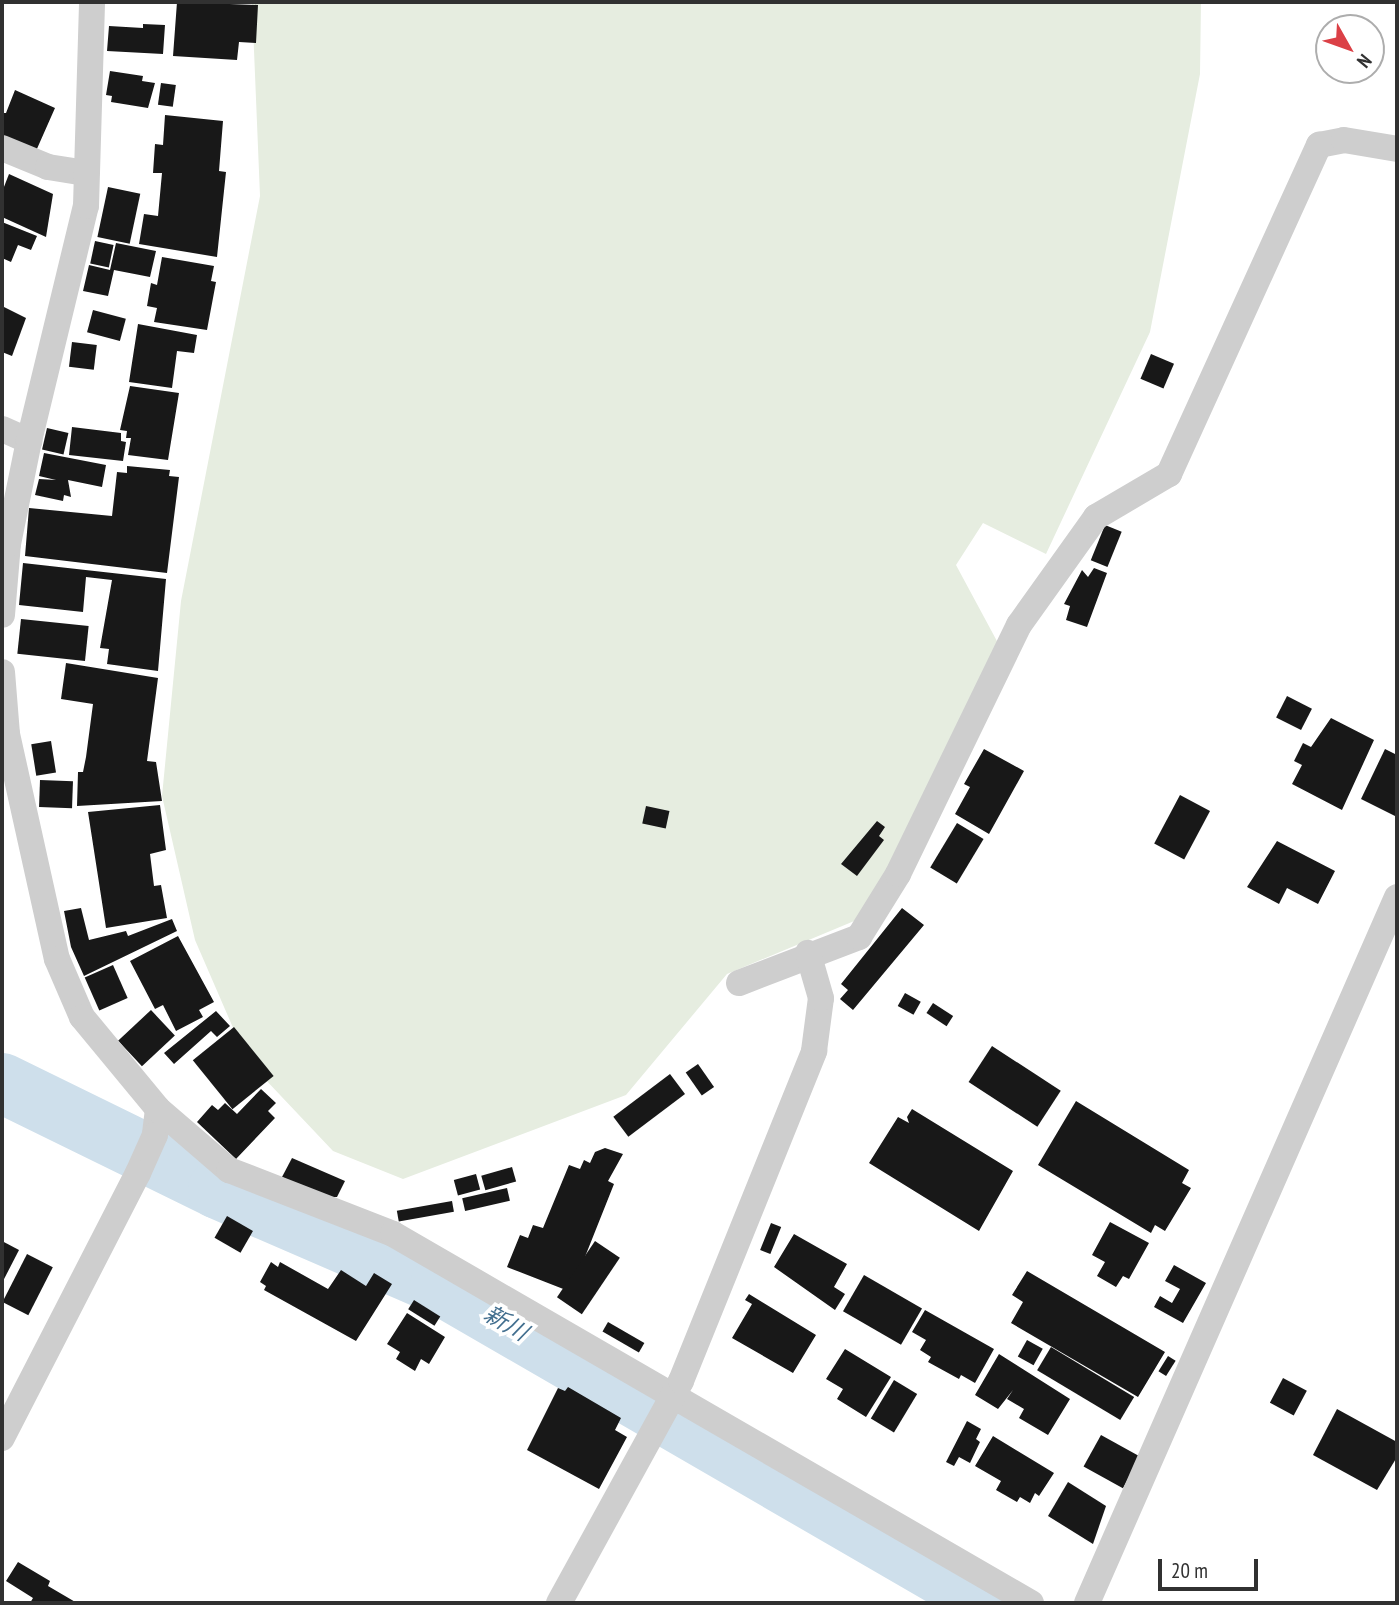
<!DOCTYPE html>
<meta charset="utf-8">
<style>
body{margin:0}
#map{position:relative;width:1399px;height:1605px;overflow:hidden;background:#fff;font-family:"PT Sans Narrow","Noto Sans JP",sans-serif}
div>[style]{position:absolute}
.green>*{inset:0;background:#e6ede0}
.river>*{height:60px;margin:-30px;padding:0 30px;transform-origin:30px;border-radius:30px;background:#cedfeb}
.building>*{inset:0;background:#181818;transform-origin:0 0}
.minor>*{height:26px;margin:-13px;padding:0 13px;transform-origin:13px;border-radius:13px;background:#cecece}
span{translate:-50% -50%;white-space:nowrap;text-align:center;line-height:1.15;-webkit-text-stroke:7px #fff;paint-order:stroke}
.water-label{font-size:23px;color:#436f8f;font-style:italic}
.frame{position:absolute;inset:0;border:4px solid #313131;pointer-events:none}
.north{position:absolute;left:1315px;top:14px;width:70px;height:70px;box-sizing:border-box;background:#fff;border:2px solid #adadad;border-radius:50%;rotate:130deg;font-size:19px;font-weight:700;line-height:28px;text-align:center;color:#313131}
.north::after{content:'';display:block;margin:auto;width:24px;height:32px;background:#db4046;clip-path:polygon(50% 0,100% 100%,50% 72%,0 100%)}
.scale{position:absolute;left:1158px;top:1559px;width:100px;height:32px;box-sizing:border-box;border:4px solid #313131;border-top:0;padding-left:9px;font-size:21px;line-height:24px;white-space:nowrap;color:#313131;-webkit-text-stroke:5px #fff;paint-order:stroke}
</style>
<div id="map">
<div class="green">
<div style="clip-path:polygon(252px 2px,1201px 2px,1200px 74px,1150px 332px,1046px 554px,983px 523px,956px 565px,1005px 656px,871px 914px,727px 974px,626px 1095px,403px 1179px,333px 1151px,247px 1060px,195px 940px,162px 796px,181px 601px,260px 196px)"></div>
</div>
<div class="river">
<div style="left:2px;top:1083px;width:241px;rotate:26.1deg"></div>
<div style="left:218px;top:1189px;width:242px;rotate:23.4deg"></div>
<div style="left:440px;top:1285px;width:634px;rotate:30.08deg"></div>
</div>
<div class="building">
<div style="clip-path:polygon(177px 2px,258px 5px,256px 43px,239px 42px,237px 60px,173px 56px)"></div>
<div style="clip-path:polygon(143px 24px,165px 25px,163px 54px,107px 51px,109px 26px,143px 28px)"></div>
<div style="clip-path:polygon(110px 71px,143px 76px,142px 81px,155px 83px,148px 108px,111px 102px,112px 96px,106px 95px)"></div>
<div style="left:161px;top:83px;width:15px;height:22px;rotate:8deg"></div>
<div style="clip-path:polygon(15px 90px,55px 108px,36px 151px,2px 136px,2px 113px,6px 113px)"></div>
<div style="clip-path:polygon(165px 115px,223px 121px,219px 171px,226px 172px,217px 257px,139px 244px,144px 214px,158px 216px,162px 173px,153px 173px,155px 144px,163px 145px)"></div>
<div style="clip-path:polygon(9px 174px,53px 194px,46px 237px,2px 217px,2px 192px)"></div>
<div style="left:108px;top:187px;width:33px;height:51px;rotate:12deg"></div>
<div style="clip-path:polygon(2px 222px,37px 236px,31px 250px,18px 245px,11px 262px,2px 258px)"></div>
<div style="left:95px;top:241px;width:19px;height:23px;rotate:12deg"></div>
<div style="clip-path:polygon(116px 243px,156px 251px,150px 277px,114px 270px,108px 296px,83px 291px,89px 265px,110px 270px)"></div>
<div style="clip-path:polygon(162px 257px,214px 266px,211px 281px,216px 282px,207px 330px,154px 322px,157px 308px,147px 306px,151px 283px,157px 285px)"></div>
<div style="clip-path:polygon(2px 306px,26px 318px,12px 356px,2px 352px)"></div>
<div style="left:93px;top:310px;width:34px;height:23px;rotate:15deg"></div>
<div style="clip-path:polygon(138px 324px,197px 335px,194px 353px,177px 351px,172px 388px,129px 382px)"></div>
<div style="left:72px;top:342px;width:25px;height:25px;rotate:7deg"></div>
<div style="left:1151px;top:354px;width:25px;height:27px;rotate:23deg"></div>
<div style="clip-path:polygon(130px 386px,179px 393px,168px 460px,128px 455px,131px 438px,126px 438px,127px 431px,120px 430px)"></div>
<div style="clip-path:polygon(72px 427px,121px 433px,121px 441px,126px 442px,123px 461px,69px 455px)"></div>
<div style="left:47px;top:428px;width:22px;height:22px;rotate:13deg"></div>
<div style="clip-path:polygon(44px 453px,106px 465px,102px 487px,68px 480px,71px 497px,64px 495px,63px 501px,35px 495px,39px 479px,56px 480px,39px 476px)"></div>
<div style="clip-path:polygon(127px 466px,170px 470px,169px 476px,179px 477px,167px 573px,25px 556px,29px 508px,112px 516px,117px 472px,127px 473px)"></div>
<div style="left:1105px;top:525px;width:18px;height:38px;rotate:22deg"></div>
<div style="clip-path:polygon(23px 563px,166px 579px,158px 671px,107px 664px,109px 649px,100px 648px,112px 580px,86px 577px,83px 612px,19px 605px)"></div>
<div style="clip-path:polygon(1094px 568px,1107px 573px,1087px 627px,1066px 620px,1070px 606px,1064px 604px,1082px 570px,1088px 577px)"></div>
<div style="left:21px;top:619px;width:68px;height:35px;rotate:6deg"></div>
<div style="clip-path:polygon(66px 663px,158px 678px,147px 761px,156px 762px,162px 801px,77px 806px,78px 772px,83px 772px,86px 757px,93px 704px,61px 699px)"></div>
<div style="left:1287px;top:696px;width:28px;height:24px;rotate:27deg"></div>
<div style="clip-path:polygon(1331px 718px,1374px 740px,1342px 810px,1292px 784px,1302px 765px,1294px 761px,1303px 743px,1311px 747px)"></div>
<div style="left:51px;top:741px;width:32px;height:20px;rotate:81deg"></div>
<div style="clip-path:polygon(984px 749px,1024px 771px,989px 834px,955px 814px,970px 787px,964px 784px)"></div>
<div style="clip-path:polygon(1385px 749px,1397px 755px,1397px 817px,1361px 799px)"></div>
<div style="left:40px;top:780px;width:33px;height:27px;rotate:2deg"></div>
<div style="left:1180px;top:795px;width:34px;height:55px;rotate:28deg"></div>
<div style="clip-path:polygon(160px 805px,166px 850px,150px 854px,154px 886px,161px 885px,167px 918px,106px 928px,88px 812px)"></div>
<div style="left:646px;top:806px;width:24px;height:18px;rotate:12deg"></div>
<div style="clip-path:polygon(877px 821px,885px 827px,879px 836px,884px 840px,857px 876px,841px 864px)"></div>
<div style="left:957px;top:823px;width:31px;height:52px;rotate:31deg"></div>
<div style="clip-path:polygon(1277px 841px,1335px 871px,1318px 904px,1287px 888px,1279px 904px,1247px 887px)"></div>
<div style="clip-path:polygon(81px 908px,89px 940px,126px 931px,128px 936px,172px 919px,177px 931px,84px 976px,71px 947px,64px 911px)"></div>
<div style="clip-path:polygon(902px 908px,924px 925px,853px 1010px,840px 999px,848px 990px,841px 984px)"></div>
<div style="clip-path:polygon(178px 936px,214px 1002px,199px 1010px,203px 1017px,176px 1031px,163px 1005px,155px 1009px,130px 961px)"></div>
<div style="left:113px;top:965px;width:36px;height:31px;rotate:66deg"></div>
<div style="left:905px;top:993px;width:18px;height:15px;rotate:29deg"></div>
<div style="left:933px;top:1003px;width:24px;height:12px;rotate:33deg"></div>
<div style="left:151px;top:1010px;width:35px;height:45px;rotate:47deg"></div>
<div style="clip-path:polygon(216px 1011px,230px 1026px,217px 1037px,211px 1031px,174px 1064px,164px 1053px)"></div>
<div style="left:234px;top:1027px;width:63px;height:53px;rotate:51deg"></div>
<div style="left:992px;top:1046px;width:82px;height:43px;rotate:33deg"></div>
<div style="left:698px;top:1064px;width:28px;height:15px;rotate:55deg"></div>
<div style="left:670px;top:1074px;width:25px;height:71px;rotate:53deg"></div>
<div style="clip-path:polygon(261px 1089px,276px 1103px,268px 1111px,275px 1118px,236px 1159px,197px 1122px,212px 1105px,218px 1110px,225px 1103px,237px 1114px)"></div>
<div style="clip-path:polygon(1076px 1101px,1189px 1170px,1182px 1183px,1191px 1188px,1165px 1231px,1155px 1225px,1151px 1233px,1038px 1165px)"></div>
<div style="clip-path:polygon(912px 1109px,1013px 1171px,979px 1231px,869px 1163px,898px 1117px,909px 1123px,907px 1117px)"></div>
<div style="clip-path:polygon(605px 1148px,623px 1154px,608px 1181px,614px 1184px,571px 1292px,507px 1267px,520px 1235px,528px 1238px,533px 1225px,543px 1228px,569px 1165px,580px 1169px,584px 1160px,590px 1163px,595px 1152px)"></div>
<div style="clip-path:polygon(292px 1158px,345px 1181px,337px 1197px,321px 1197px,282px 1177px)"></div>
<div style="left:512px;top:1167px;width:15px;height:32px;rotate:74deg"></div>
<div style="left:476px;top:1174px;width:16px;height:23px;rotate:75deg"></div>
<div style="left:507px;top:1188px;width:13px;height:46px;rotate:77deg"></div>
<div style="left:452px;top:1201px;width:11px;height:56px;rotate:80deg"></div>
<div style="left:227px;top:1216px;width:30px;height:25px;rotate:30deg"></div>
<div style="clip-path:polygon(1110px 1222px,1149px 1243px,1129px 1279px,1123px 1276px,1116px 1287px,1097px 1276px,1105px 1262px,1092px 1255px)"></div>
<div style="left:771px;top:1223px;width:11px;height:29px;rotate:22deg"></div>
<div style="clip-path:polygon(794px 1234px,847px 1264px,834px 1287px,845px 1294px,835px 1310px,774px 1267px)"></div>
<div style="clip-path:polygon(2px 1241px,19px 1250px,2px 1283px)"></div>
<div style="left:595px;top:1241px;width:30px;height:68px;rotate:34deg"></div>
<div style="left:27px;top:1254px;width:29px;height:54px;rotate:27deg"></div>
<div style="clip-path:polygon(271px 1262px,278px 1267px,280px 1262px,328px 1289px,341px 1270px,366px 1286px,374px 1273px,392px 1284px,356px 1341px,264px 1290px,266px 1286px,260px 1282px)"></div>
<div style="clip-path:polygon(1174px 1265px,1206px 1283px,1183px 1323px,1154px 1307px,1160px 1296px,1172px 1303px,1180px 1289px,1165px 1281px)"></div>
<div style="clip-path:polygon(1027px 1271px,1165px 1352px,1138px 1397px,1011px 1323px,1023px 1302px,1012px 1295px)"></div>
<div style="left:864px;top:1275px;width:67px;height:42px;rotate:30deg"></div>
<div style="clip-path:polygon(749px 1294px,816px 1335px,793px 1373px,732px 1338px,752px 1304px,745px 1300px)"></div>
<div style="left:414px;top:1300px;width:31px;height:11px;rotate:32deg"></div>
<div style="clip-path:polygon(925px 1310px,994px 1349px,975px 1383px,961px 1375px,959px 1379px,928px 1362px,931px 1357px,920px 1350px,926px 1340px,912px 1332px)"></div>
<div style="clip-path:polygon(407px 1313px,445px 1337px,429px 1364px,421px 1359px,415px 1371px,396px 1359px,400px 1352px,387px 1344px)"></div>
<div style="left:608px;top:1322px;width:42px;height:11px;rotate:30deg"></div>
<div style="left:1027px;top:1340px;width:18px;height:19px;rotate:29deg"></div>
<div style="left:1051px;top:1347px;width:97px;height:27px;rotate:31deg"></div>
<div style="clip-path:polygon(845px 1349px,891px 1377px,866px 1417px,837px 1399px,843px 1389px,826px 1379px)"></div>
<div style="clip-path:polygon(999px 1354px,1070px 1399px,1048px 1435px,1019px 1418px,1024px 1409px,1007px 1399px,1013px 1390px,998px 1409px,975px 1395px)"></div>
<div style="left:1168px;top:1356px;width:9px;height:18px;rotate:32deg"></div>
<div style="left:1283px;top:1378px;width:27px;height:28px;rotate:28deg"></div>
<div style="left:894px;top:1380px;width:27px;height:45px;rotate:31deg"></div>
<div style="clip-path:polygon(568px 1387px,621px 1418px,615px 1430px,627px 1437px,599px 1489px,527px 1450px,558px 1388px,565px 1391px)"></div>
<div style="clip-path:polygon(1337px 1409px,1397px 1442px,1397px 1457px,1377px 1490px,1313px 1455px)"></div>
<div style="clip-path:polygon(967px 1421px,981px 1429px,976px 1439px,980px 1442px,970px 1463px,959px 1457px,954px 1466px,946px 1462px)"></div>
<div style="left:1101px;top:1435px;width:45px;height:36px;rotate:29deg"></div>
<div style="clip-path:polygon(993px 1436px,1054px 1473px,1039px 1496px,1035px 1493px,1030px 1503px,1020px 1497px,1017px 1502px,996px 1490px,1001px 1481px,975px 1466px)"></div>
<div style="clip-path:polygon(1068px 1482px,1106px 1506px,1093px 1544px,1048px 1516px)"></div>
<div style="clip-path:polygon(18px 1562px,50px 1581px,48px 1586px,77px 1603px,30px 1603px,33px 1598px,6px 1581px)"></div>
</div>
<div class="minor">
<div style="left:2px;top:148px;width:50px;rotate:22.4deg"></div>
<div style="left:48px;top:167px;width:39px;rotate:9deg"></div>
<div style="left:2px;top:429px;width:30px;rotate:24deg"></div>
<div style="left:2px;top:615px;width:71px;rotate:-85.2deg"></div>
<div style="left:8px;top:544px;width:105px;rotate:-78.5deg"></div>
<div style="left:29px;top:441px;width:242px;rotate:-76.4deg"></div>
<div style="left:86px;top:206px;width:204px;rotate:-88.3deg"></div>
<div style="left:2px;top:672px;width:62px;rotate:85.4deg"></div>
<div style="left:7px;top:734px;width:230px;rotate:77.5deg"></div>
<div style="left:57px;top:959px;width:63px;rotate:66.7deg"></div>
<div style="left:82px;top:1017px;width:119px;rotate:50.4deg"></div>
<div style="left:158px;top:1109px;width:26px;rotate:97deg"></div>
<div style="left:155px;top:1135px;width:42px;rotate:114.1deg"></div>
<div style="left:138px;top:1173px;width:298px;rotate:117.2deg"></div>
<div style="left:739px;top:983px;width:129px;rotate:-21deg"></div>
<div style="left:859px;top:937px;width:74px;rotate:-58.2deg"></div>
<div style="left:898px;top:874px;width:277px;rotate:-64.1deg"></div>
<div style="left:1019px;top:625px;width:133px;rotate:-54.5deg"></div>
<div style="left:1096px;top:517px;width:85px;rotate:-30.5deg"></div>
<div style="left:1169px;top:474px;width:362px;rotate:-65.5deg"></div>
<div style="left:1319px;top:145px;width:25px;rotate:-11deg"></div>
<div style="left:1344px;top:140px;width:54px;rotate:9.6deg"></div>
<div style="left:158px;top:1109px;width:94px;rotate:40.7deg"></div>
<div style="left:229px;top:1170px;width:176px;rotate:21.3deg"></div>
<div style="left:393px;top:1234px;width:737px;rotate:30.04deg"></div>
<div style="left:559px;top:1603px;width:253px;rotate:-61.2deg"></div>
<div style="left:681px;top:1381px;width:356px;rotate:-68deg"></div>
<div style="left:814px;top:1051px;width:53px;rotate:-82.5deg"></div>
<div style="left:821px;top:998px;width:47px;rotate:-106.1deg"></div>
<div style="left:1087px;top:1603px;width:771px;rotate:-66.29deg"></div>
</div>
<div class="water-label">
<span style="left:506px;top:1323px;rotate:30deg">新川</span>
</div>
<div class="frame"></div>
<div class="north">N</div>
<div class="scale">20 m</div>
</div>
